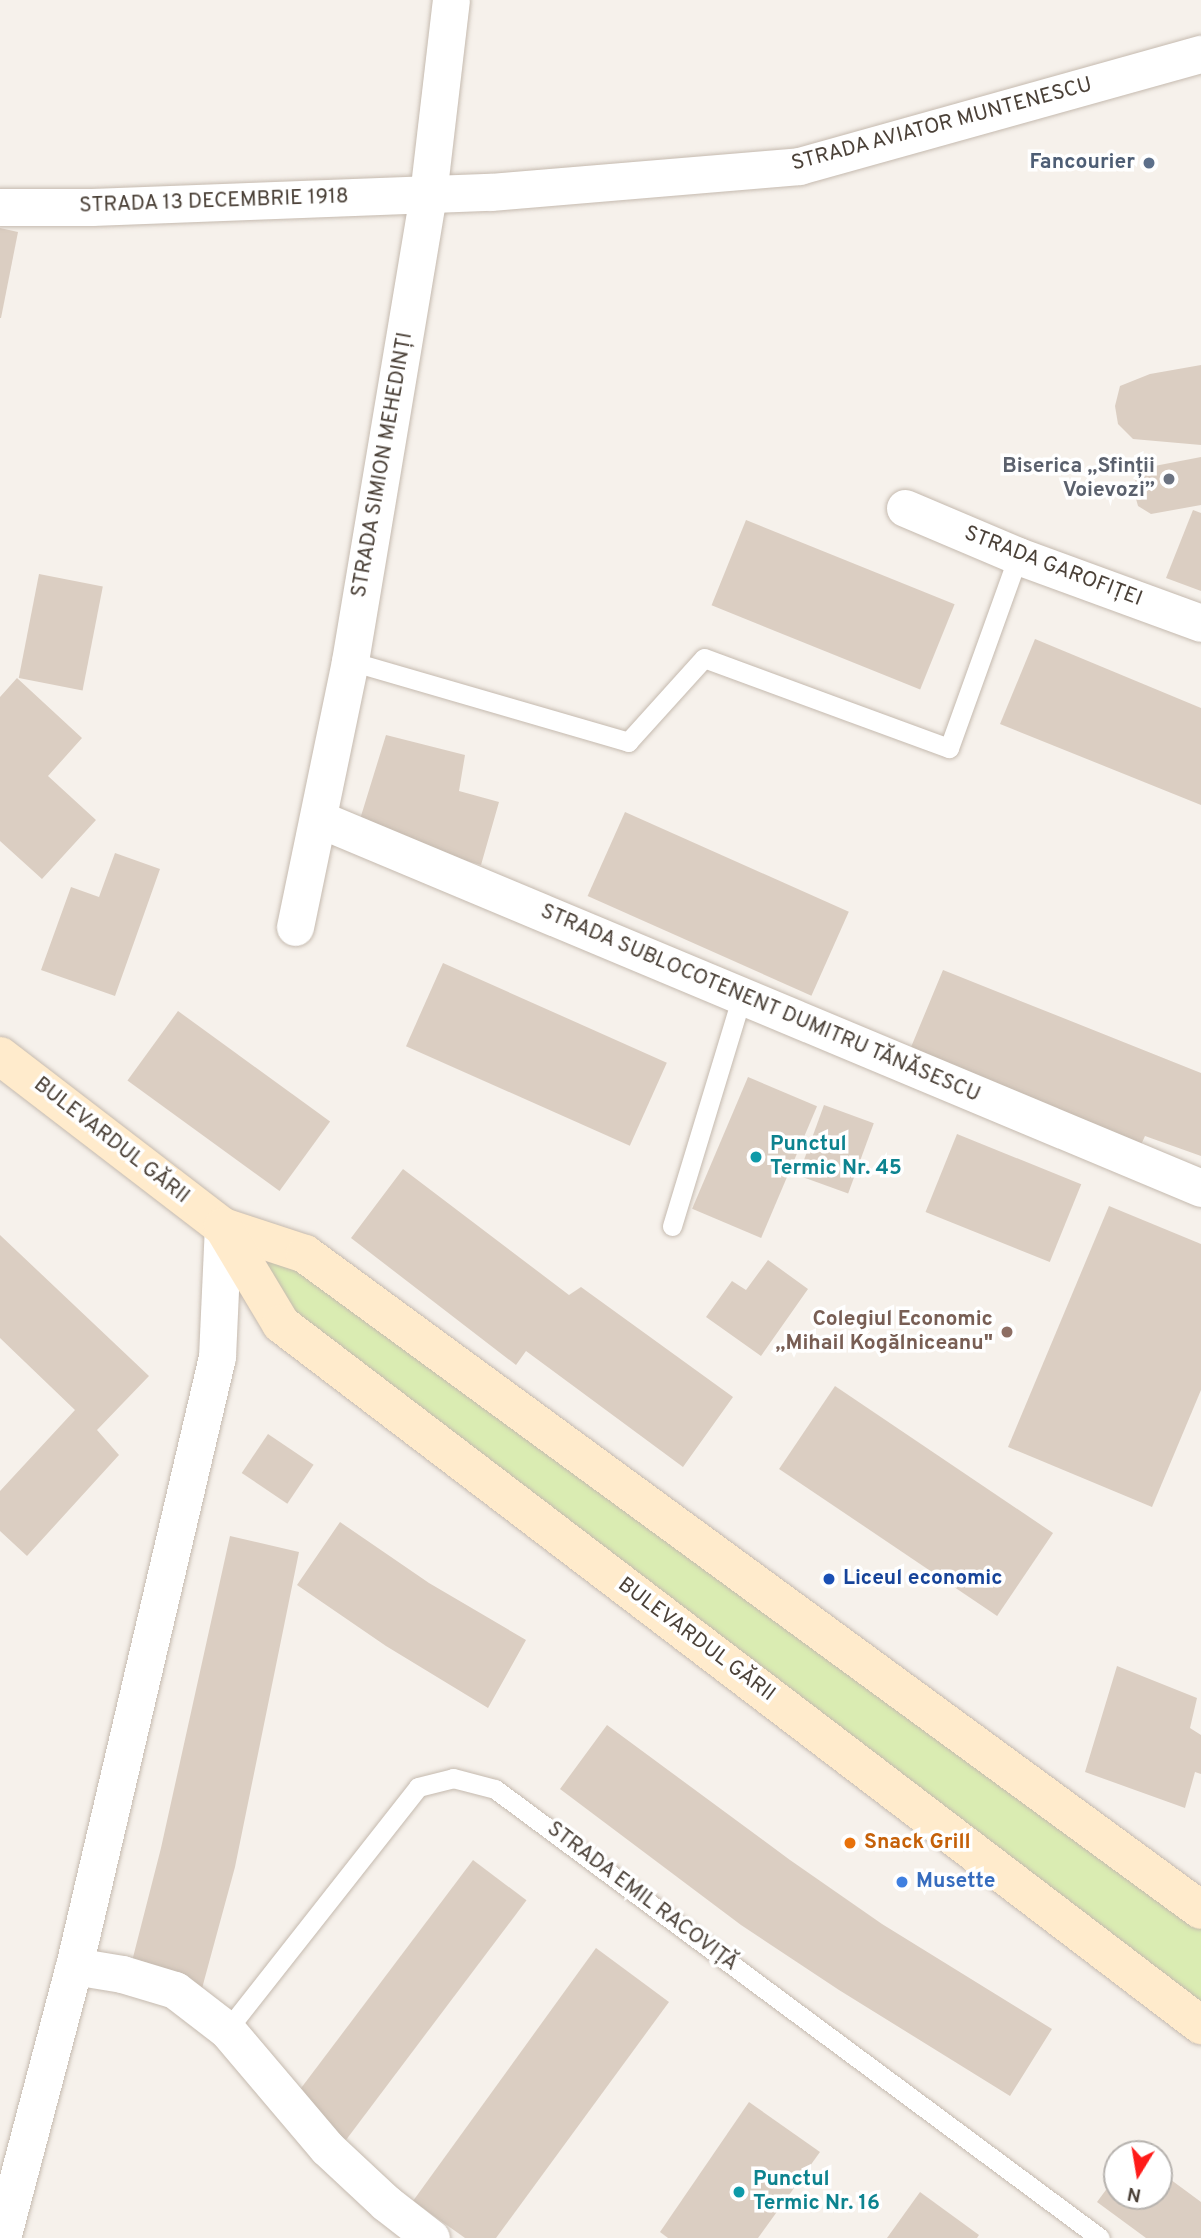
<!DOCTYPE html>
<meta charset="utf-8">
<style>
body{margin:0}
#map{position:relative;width:1201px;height:2238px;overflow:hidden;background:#f6f1eb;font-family:Overpass,sans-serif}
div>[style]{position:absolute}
.green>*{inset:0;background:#daecb2}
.building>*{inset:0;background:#dbcec2;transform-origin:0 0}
.roads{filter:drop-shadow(0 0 2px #c5baaf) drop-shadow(0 0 2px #c5baaf)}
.service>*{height:19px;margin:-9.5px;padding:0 9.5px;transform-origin:9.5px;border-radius:9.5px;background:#fff}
.minor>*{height:37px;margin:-18.5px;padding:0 18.5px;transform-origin:18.5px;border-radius:18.5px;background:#fff}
.secondary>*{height:38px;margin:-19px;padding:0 19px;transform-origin:19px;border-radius:19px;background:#ffebcc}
.dots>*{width:19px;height:19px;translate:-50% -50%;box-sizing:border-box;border:4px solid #fff;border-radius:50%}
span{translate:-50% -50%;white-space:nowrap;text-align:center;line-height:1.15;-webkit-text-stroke:7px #fff;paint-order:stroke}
.street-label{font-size:21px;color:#4b4138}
.service-label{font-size:21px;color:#4e5e75;font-weight:700}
.right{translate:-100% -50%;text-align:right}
.worship-label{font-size:21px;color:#5b616d;font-weight:700}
.culture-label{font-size:21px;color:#0d838f;font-weight:700}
.left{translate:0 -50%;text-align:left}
.education-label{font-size:21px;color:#785e54;font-weight:700}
.transit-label{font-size:21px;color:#164399;font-weight:700}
.food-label{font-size:21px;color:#c56008;font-weight:700}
.shop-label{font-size:21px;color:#366cbe;font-weight:700}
.north{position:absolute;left:1103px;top:2140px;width:70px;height:70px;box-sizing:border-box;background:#fff;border:2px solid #b7b3af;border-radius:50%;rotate:191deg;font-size:19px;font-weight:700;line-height:28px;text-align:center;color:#4b4138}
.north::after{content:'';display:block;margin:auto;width:24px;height:32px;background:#ff1b19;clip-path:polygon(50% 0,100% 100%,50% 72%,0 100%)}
</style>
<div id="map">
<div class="green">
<div style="clip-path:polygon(223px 1227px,305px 1254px,1201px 1910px,1201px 2025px,281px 1324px)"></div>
</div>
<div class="building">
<div style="clip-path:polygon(0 228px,18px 232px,1px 318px,0 318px)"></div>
<div style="clip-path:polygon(1201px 365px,1201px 445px,1133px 439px,1118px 424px,1115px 406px,1120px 386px,1150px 374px)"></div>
<div style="clip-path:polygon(1201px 457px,1201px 505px,1151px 514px,1138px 506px,1133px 488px,1139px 469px)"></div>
<div style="clip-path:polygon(1193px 510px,1201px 513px,1201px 591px,1166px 578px)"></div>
<div style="left:746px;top:520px;width:225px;height:92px;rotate:22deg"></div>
<div style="left:39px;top:574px;width:65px;height:106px;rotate:11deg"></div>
<div style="clip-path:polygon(1035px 639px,1201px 708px,1201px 805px,1000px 724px)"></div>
<div style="clip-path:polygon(17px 678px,82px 738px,48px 776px,96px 820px,42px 879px,0 841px,0 697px)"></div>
<div style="clip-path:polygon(386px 735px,465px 755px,459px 791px,499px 802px,481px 865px,357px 829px)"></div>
<div style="left:625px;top:812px;width:245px;height:92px;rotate:24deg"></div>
<div style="clip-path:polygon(115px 853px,160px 869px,115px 996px,41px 970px,71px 887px,99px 897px)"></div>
<div style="left:443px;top:963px;width:245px;height:91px;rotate:24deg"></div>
<div style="clip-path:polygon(943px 970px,1201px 1073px,1201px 1156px,1145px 1136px,1140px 1147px,909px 1052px)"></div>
<div style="left:178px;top:1011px;width:188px;height:86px;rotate:36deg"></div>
<div style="left:748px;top:1077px;width:75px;height:143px;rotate:23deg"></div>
<div style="left:824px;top:1105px;width:53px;height:75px;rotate:20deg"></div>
<div style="left:957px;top:1134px;width:134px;height:84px;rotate:22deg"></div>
<div style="clip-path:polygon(403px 1169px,569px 1295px,581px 1287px,733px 1397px,683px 1467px,526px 1351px,516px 1365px,351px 1238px)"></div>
<div style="clip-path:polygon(1109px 1206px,1201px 1244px,1201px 1390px,1152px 1507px,1008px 1447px)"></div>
<div style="clip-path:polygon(0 1235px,149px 1376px,97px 1430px,119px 1455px,27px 1556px,0 1531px,0 1491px,75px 1410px,0 1338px)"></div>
<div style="clip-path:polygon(768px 1260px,808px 1289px,761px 1356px,706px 1317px,732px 1281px,746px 1290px)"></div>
<div style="left:835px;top:1386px;width:263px;height:100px;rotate:34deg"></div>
<div style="left:268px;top:1434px;width:55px;height:47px;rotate:34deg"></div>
<div style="clip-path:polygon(340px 1522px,429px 1583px,526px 1640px,488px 1708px,386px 1646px,297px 1585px)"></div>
<div style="clip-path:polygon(230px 1536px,299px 1552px,235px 1867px,201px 1992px,129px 1973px,161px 1848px)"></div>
<div style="clip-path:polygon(1117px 1666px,1197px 1698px,1190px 1728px,1201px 1735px,1201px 1774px,1195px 1772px,1185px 1808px,1085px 1772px)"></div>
<div style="clip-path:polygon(607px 1725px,790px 1860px,882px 1924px,1052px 2029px,1010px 2096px,839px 1990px,741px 1925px,560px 1789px)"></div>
<div style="left:473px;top:1860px;width:67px;height:300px;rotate:37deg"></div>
<div style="clip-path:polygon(596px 1948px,669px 2002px,496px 2238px,465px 2238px,413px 2201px)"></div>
<div style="clip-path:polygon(749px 2102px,820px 2152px,758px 2238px,668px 2238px,660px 2232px)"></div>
<div style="clip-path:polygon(1159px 2171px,1201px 2202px,1201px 2238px,1146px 2238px,1097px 2202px,1117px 2175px,1117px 2196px,1159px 2196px)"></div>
<div style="clip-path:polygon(920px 2192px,979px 2235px,977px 2238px,887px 2238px)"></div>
</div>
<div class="roads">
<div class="service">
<div style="left:350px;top:661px;width:290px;rotate:16.2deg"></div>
<div style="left:628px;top:742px;width:113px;rotate:-47.9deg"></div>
<div style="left:704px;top:658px;width:261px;rotate:20.2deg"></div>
<div style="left:949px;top:748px;width:204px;rotate:-70.2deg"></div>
<div style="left:672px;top:1226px;width:240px;rotate:-73.1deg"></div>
<div style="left:227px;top:2030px;width:309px;rotate:-51.8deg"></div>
<div style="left:418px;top:1787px;width:36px;rotate:-14deg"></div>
<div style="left:453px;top:1778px;width:43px;rotate:14.7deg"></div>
<div style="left:495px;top:1789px;width:753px;rotate:36.58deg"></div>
</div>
<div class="minor">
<div style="left:0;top:207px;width:92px"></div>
<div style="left:92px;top:207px;width:399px;rotate:-2.2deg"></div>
<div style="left:491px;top:192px;width:309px;rotate:-4.8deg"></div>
<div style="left:799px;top:166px;width:417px;rotate:-15.6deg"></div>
<div style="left:905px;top:508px;width:123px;rotate:23deg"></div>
<div style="left:1018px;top:556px;width:195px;rotate:20.1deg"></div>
<div style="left:319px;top:819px;width:956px;rotate:22.7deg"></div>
<div style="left:295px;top:927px;width:272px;rotate:-78.3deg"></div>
<div style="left:350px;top:661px;width:472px;rotate:-80.5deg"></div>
<div style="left:428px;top:195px;width:196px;rotate:-83.3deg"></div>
<div style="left:74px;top:1966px;width:49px;rotate:9.5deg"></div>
<div style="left:122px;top:1974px;width:55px;rotate:16.8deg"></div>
<div style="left:175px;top:1990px;width:66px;rotate:37.6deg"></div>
<div style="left:227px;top:2030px;width:155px;rotate:49.7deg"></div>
<div style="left:327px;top:2148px;width:81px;rotate:43deg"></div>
<div style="left:386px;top:2203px;width:57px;rotate:37.9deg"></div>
<div style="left:2px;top:2238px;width:281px;rotate:-75.2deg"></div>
<div style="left:74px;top:1966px;width:626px;rotate:-76.79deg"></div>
<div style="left:217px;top:1357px;width:130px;rotate:-87.4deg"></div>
</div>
<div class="secondary">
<div style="left:0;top:1056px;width:281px;rotate:37.5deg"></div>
<div style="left:223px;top:1227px;width:86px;rotate:18.2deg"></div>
<div style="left:305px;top:1254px;width:1110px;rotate:36.21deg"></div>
<div style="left:223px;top:1227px;width:113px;rotate:59.1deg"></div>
<div style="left:281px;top:1324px;width:1157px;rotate:37.31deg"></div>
</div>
</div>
<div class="dots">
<div style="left:1149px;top:163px;background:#5c6f8a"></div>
<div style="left:1169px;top:479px;background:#6b7280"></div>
<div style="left:756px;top:1157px;background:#0f9aa8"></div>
<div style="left:1007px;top:1332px;background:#8d6e63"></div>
<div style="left:829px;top:1579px;background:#1a4fb4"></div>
<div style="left:850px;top:1843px;background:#e8710a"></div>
<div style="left:902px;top:1882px;background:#3f7fe0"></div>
<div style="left:739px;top:2192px;background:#0f9aa8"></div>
</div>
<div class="street-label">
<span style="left:942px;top:125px;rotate:-15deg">STRADA AVIATOR MUNTENESCU</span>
<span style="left:214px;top:202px;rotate:-2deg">STRADA 13 DECEMBRIE 1918</span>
<span style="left:383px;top:465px;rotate:-80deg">STRADA SIMION MEHEDINȚI</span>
<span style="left:1053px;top:567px;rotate:21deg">STRADA GAROFIȚEI</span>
<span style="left:760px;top:1004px;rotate:23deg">STRADA SUBLOCOTENENT DUMITRU TĂNĂSESCU</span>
<span style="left:111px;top:1141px;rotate:38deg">BULEVARDUL GĂRII</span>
<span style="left:696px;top:1640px;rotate:37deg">BULEVARDUL GĂRII</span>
<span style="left:642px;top:1897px;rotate:37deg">STRADA EMIL RACOVIȚĂ</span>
</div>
<div class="service-label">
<span class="right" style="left:1135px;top:163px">Fancourier</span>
</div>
<div class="worship-label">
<span class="right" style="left:1155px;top:479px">Biserica „Sfinții<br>Voievozi”</span>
</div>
<div class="culture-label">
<span class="left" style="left:770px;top:1157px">Punctul<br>Termic Nr. 45</span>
<span class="left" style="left:753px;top:2192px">Punctul<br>Termic Nr. 16</span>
</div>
<div class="education-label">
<span class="right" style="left:993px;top:1332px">Colegiul Economic<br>„Mihail Kogălniceanu"</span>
</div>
<div class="transit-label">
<span class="left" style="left:843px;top:1579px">Liceul economic</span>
</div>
<div class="food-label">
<span class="left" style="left:864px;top:1843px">Snack Grill</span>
</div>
<div class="shop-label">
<span class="left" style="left:916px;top:1882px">Musette</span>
</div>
<div class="north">N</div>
</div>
